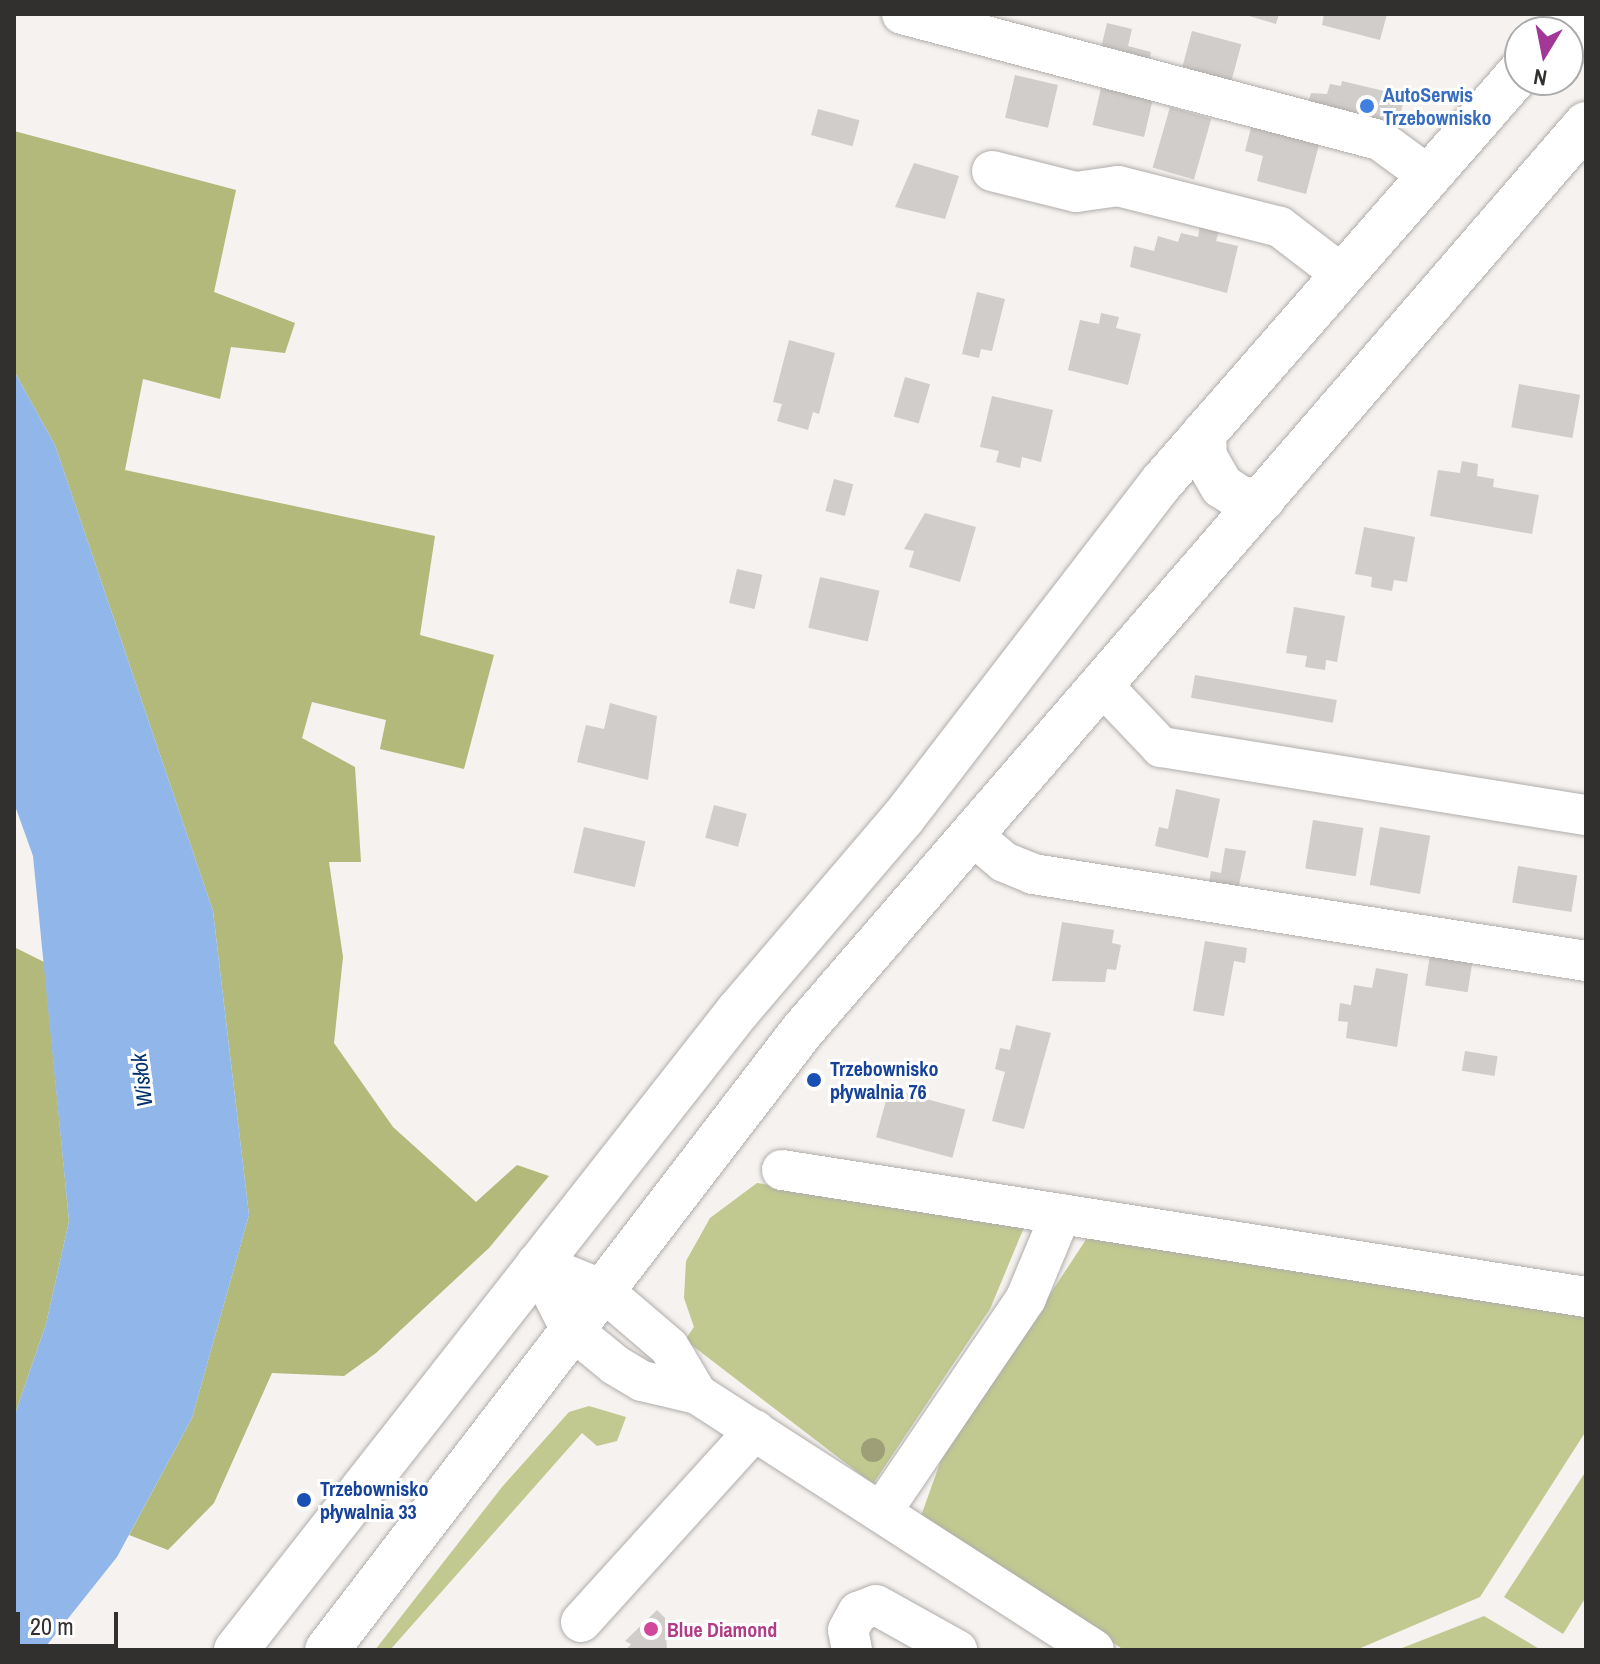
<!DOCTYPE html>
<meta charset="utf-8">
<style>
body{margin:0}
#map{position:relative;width:1600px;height:1664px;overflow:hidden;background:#f5f2ef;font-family:"Archivo Narrow",sans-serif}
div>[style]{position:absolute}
.green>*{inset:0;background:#c1c990}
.forest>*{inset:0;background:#b2b97a}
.water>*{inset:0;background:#91b7ea}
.building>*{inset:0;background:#d0cdca;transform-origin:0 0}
.roads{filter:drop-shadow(0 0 2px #b0adab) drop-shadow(0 0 2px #b0adab)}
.minor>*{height:40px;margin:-20px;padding:0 20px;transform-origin:20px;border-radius:20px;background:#fff}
.major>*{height:44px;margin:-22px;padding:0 22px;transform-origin:22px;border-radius:22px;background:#fff}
.trees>*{width:24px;height:24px;margin:-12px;border-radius:50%;background:#9e9f77}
.dots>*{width:22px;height:22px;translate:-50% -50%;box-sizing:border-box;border:4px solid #fff;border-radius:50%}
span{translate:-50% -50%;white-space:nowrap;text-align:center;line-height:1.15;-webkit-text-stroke:6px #fff;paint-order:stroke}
.shop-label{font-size:20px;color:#366cbe;font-weight:700}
.left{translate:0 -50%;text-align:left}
.transit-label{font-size:20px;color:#164399;font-weight:700}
.hotel-label{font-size:20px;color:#b23c85;font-weight:700}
.water-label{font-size:22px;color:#00336e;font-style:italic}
.frame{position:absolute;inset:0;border:16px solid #31302f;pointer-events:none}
.north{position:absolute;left:1504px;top:16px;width:80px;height:80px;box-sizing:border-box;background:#fff;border:2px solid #adacac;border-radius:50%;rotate:190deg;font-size:22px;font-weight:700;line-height:32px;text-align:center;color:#31302f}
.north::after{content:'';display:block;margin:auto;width:28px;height:36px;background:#a23797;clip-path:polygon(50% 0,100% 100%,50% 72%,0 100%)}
.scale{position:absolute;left:16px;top:1612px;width:102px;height:36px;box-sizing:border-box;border:4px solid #31302f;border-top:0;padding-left:10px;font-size:24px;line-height:28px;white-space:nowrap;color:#31302f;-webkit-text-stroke:6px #fff;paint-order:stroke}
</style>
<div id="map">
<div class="green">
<div style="clip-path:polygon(757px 1183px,1025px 1225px,990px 1309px,873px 1484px,685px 1340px,694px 1327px,684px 1298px,686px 1261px,710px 1218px)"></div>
<div style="clip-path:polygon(1089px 1235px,1586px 1317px,1586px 1431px,1480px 1597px,1356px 1650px,1124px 1650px,921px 1516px,941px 1460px)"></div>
<div style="clip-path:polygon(589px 1406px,626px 1417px,617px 1441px,597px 1446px,582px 1433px,390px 1650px,375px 1650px,502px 1487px,569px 1412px)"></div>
<div style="clip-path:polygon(1586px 1471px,1586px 1597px,1563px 1634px,1504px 1597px)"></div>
<div style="clip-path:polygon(1484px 1616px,1541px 1650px,1397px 1650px)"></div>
</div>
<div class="forest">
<div style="clip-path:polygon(14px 131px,236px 190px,214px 292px,295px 323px,285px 353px,231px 347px,220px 399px,143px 379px,125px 470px,435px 536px,420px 635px,494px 655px,464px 769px,380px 749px,386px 720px,312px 702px,302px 738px,355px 767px,361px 862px,329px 862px,343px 957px,334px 1043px,393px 1127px,476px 1202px,517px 1165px,549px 1176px,489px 1248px,376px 1353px,344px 1376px,272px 1373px,214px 1503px,168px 1550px,129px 1535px,192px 1418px,249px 1215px,213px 911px,55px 445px,14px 371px)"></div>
<div style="clip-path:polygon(14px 947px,44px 962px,69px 1221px,46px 1324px,14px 1417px)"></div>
</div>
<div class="water">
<div style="clip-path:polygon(14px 371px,55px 445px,213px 911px,249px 1215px,192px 1418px,117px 1557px,43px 1650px,14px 1650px,14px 1417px,46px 1324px,69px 1221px,33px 856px,14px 803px)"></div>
</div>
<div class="building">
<div style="clip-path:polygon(1242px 14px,1279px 14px,1276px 24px)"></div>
<div style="clip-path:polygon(1324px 14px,1387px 14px,1380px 40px,1322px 25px)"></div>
<div style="clip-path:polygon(1107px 23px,1132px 29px,1128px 46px,1151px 52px,1148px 64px,1100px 52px)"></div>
<div style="left:1192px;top:31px;width:51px;height:53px;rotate:15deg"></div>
<div style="left:1015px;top:75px;width:44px;height:44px;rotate:13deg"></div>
<div style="clip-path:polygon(1342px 81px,1405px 96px,1396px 130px,1307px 107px,1311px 93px,1327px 94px,1330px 84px,1341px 86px)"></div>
<div style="left:1101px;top:88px;width:53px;height:38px;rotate:13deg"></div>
<div style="left:1170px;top:107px;width:43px;height:63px;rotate:16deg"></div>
<div style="left:818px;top:109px;width:43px;height:27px;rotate:15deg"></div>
<div style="clip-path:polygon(1252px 124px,1320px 141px,1306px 194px,1257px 181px,1263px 156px,1245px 151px)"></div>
<div style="clip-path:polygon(914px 163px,959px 176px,945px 219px,895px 207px)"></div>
<div style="clip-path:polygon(1200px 226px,1219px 231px,1216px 241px,1238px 246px,1227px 293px,1130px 267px,1134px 246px,1154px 251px,1158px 236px,1178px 242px,1181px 233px,1198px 237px)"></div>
<div style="clip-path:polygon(977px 292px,1005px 299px,992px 351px,981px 349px,979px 358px,962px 354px)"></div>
<div style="clip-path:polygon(1101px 313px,1119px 317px,1116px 328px,1141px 334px,1128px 385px,1068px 370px,1080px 320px,1099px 324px)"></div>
<div style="clip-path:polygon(789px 340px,835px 353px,819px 414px,813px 412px,808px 430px,777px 421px,782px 404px,773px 402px)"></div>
<div style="left:905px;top:377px;width:26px;height:41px;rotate:16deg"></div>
<div style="left:1519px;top:384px;width:62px;height:44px;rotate:10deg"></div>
<div style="clip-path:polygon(992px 396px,1053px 410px,1041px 462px,1022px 457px,1020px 468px,996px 462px,999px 451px,980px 447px)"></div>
<div style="clip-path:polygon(1462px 461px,1478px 464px,1477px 476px,1494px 479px,1493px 487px,1539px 495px,1532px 534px,1430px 516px,1438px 470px,1460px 473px)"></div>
<div style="left:834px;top:479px;width:20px;height:33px;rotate:15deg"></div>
<div style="clip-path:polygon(925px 513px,976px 527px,960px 582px,909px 567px,914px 551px,904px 549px)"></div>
<div style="clip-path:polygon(1364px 527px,1415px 537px,1407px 582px,1394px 580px,1392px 591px,1371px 587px,1372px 577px,1355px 574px)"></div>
<div style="left:737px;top:569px;width:26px;height:35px;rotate:13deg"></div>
<div style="left:820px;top:577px;width:61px;height:52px;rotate:13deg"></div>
<div style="clip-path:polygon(1294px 607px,1345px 616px,1337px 662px,1326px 660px,1325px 670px,1305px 667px,1307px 656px,1286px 653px)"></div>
<div style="left:1195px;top:675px;width:144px;height:23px;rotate:10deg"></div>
<div style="clip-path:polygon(610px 703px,657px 716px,648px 780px,577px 762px,586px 725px,604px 729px)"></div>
<div style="clip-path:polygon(1176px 789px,1220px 799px,1208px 858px,1155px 846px,1159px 827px,1168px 829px)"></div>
<div style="left:714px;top:805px;width:34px;height:34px;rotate:15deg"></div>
<div style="left:1313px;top:820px;width:51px;height:49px;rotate:9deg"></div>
<div style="left:584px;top:827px;width:63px;height:47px;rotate:13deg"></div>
<div style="left:1380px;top:827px;width:51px;height:59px;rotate:10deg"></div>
<div style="clip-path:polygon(1225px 848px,1246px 851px,1237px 895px,1208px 890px,1211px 871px,1221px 873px)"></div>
<div style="left:1518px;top:866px;width:60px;height:37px;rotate:9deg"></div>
<div style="clip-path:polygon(1062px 922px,1114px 930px,1112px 943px,1121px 945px,1116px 970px,1107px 969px,1105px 982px,1052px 981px)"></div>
<div style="clip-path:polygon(1205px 941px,1247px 948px,1245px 963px,1234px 961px,1224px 1016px,1193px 1011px)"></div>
<div style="left:1430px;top:955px;width:43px;height:31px;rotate:9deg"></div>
<div style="clip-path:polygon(1376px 968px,1408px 974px,1397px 1047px,1346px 1038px,1348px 1022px,1338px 1021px,1340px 1003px,1351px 1005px,1354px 985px,1372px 988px)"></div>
<div style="clip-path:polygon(1016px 1025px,1051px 1033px,1024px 1129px,992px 1121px,1005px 1072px,995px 1069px,1000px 1048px,1010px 1050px)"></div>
<div style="left:1465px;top:1051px;width:33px;height:20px;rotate:9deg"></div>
<div style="left:889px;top:1089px;width:79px;height:50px;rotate:15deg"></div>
<div style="clip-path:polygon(657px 1610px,665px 1618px,667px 1650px,626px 1650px,631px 1644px,625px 1641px)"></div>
</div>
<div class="roads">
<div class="minor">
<div style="left:902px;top:14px;width:496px;rotate:14.8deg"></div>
<div style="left:1381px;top:141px;width:56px;rotate:36.3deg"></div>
<div style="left:992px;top:171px;width:87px;rotate:14deg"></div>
<div style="left:1076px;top:192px;width:42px;rotate:-8.1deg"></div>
<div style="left:1118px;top:186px;width:167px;rotate:14.2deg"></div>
<div style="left:1280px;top:227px;width:76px;rotate:37.5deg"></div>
<div style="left:1101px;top:684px;width:87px;rotate:46.4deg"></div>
<div style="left:1161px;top:747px;width:430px;rotate:9.1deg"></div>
<div style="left:971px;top:834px;width:43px;rotate:40.3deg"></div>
<div style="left:1004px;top:862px;width:31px;rotate:22deg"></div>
<div style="left:1033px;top:874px;width:560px;rotate:8.94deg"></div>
<div style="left:782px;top:1170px;width:814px;rotate:8.98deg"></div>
<div style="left:537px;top:1263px;width:73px;rotate:63.1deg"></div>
<div style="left:570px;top:1328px;width:58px;rotate:39.4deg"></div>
<div style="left:615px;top:1365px;width:31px;rotate:31deg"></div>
<div style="left:642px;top:1381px;width:57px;rotate:13.3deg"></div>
<div style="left:697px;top:1394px;width:472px;rotate:32.8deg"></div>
<div style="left:537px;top:1263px;width:69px;rotate:22.1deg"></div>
<div style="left:601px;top:1289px;width:89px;rotate:40.5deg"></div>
<div style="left:669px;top:1347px;width:55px;rotate:59.2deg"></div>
<div style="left:882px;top:1511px;width:257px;rotate:-55.9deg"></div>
<div style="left:1026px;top:1298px;width:91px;rotate:-67.4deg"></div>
<div style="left:581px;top:1622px;width:259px;rotate:-47.8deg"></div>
<div style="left:852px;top:1650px;width:20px;rotate:-101deg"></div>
<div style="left:848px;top:1630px;width:21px;rotate:-61deg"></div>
<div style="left:858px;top:1612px;width:19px;rotate:-21deg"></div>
<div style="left:876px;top:1605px;width:93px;rotate:29.1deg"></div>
</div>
<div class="major">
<div style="left:1561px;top:30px;width:27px;rotate:20deg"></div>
<div style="left:1204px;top:433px;width:24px;rotate:88deg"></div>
<div style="left:1205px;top:457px;width:34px;rotate:60deg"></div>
<div style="left:1222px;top:486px;width:23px;rotate:34deg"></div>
<div style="left:1241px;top:499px;width:22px"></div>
<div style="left:236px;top:1650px;width:813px;rotate:-51.85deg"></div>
<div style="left:738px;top:1011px;width:254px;rotate:-49.5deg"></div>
<div style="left:903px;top:818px;width:423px;rotate:-52.4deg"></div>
<div style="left:1161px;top:483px;width:546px;rotate:-48.86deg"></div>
<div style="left:327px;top:1650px;width:780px;rotate:-52.5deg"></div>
<div style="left:802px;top:1031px;width:1199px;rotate:-49.16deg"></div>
</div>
</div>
<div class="trees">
<div style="left:873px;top:1450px"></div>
</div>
<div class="dots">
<div style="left:1367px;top:106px;background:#3f7fe0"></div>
<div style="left:814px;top:1080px;background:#1a4fb4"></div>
<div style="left:304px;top:1500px;background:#1a4fb4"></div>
<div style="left:651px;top:1629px;background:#d1479c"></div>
</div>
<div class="shop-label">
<span class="left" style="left:1383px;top:106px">AutoSerwis<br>Trzebownisko</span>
</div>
<div class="transit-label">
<span class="left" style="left:830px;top:1080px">Trzebownisko<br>pływalnia 76</span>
<span class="left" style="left:320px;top:1500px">Trzebownisko<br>pływalnia 33</span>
</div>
<div class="hotel-label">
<span class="left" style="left:667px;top:1629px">Blue Diamond</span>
</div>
<div class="water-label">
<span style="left:142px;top:1080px;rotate:-97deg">Wisłok</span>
</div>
<div class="frame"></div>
<div class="north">N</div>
<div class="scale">20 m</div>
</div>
